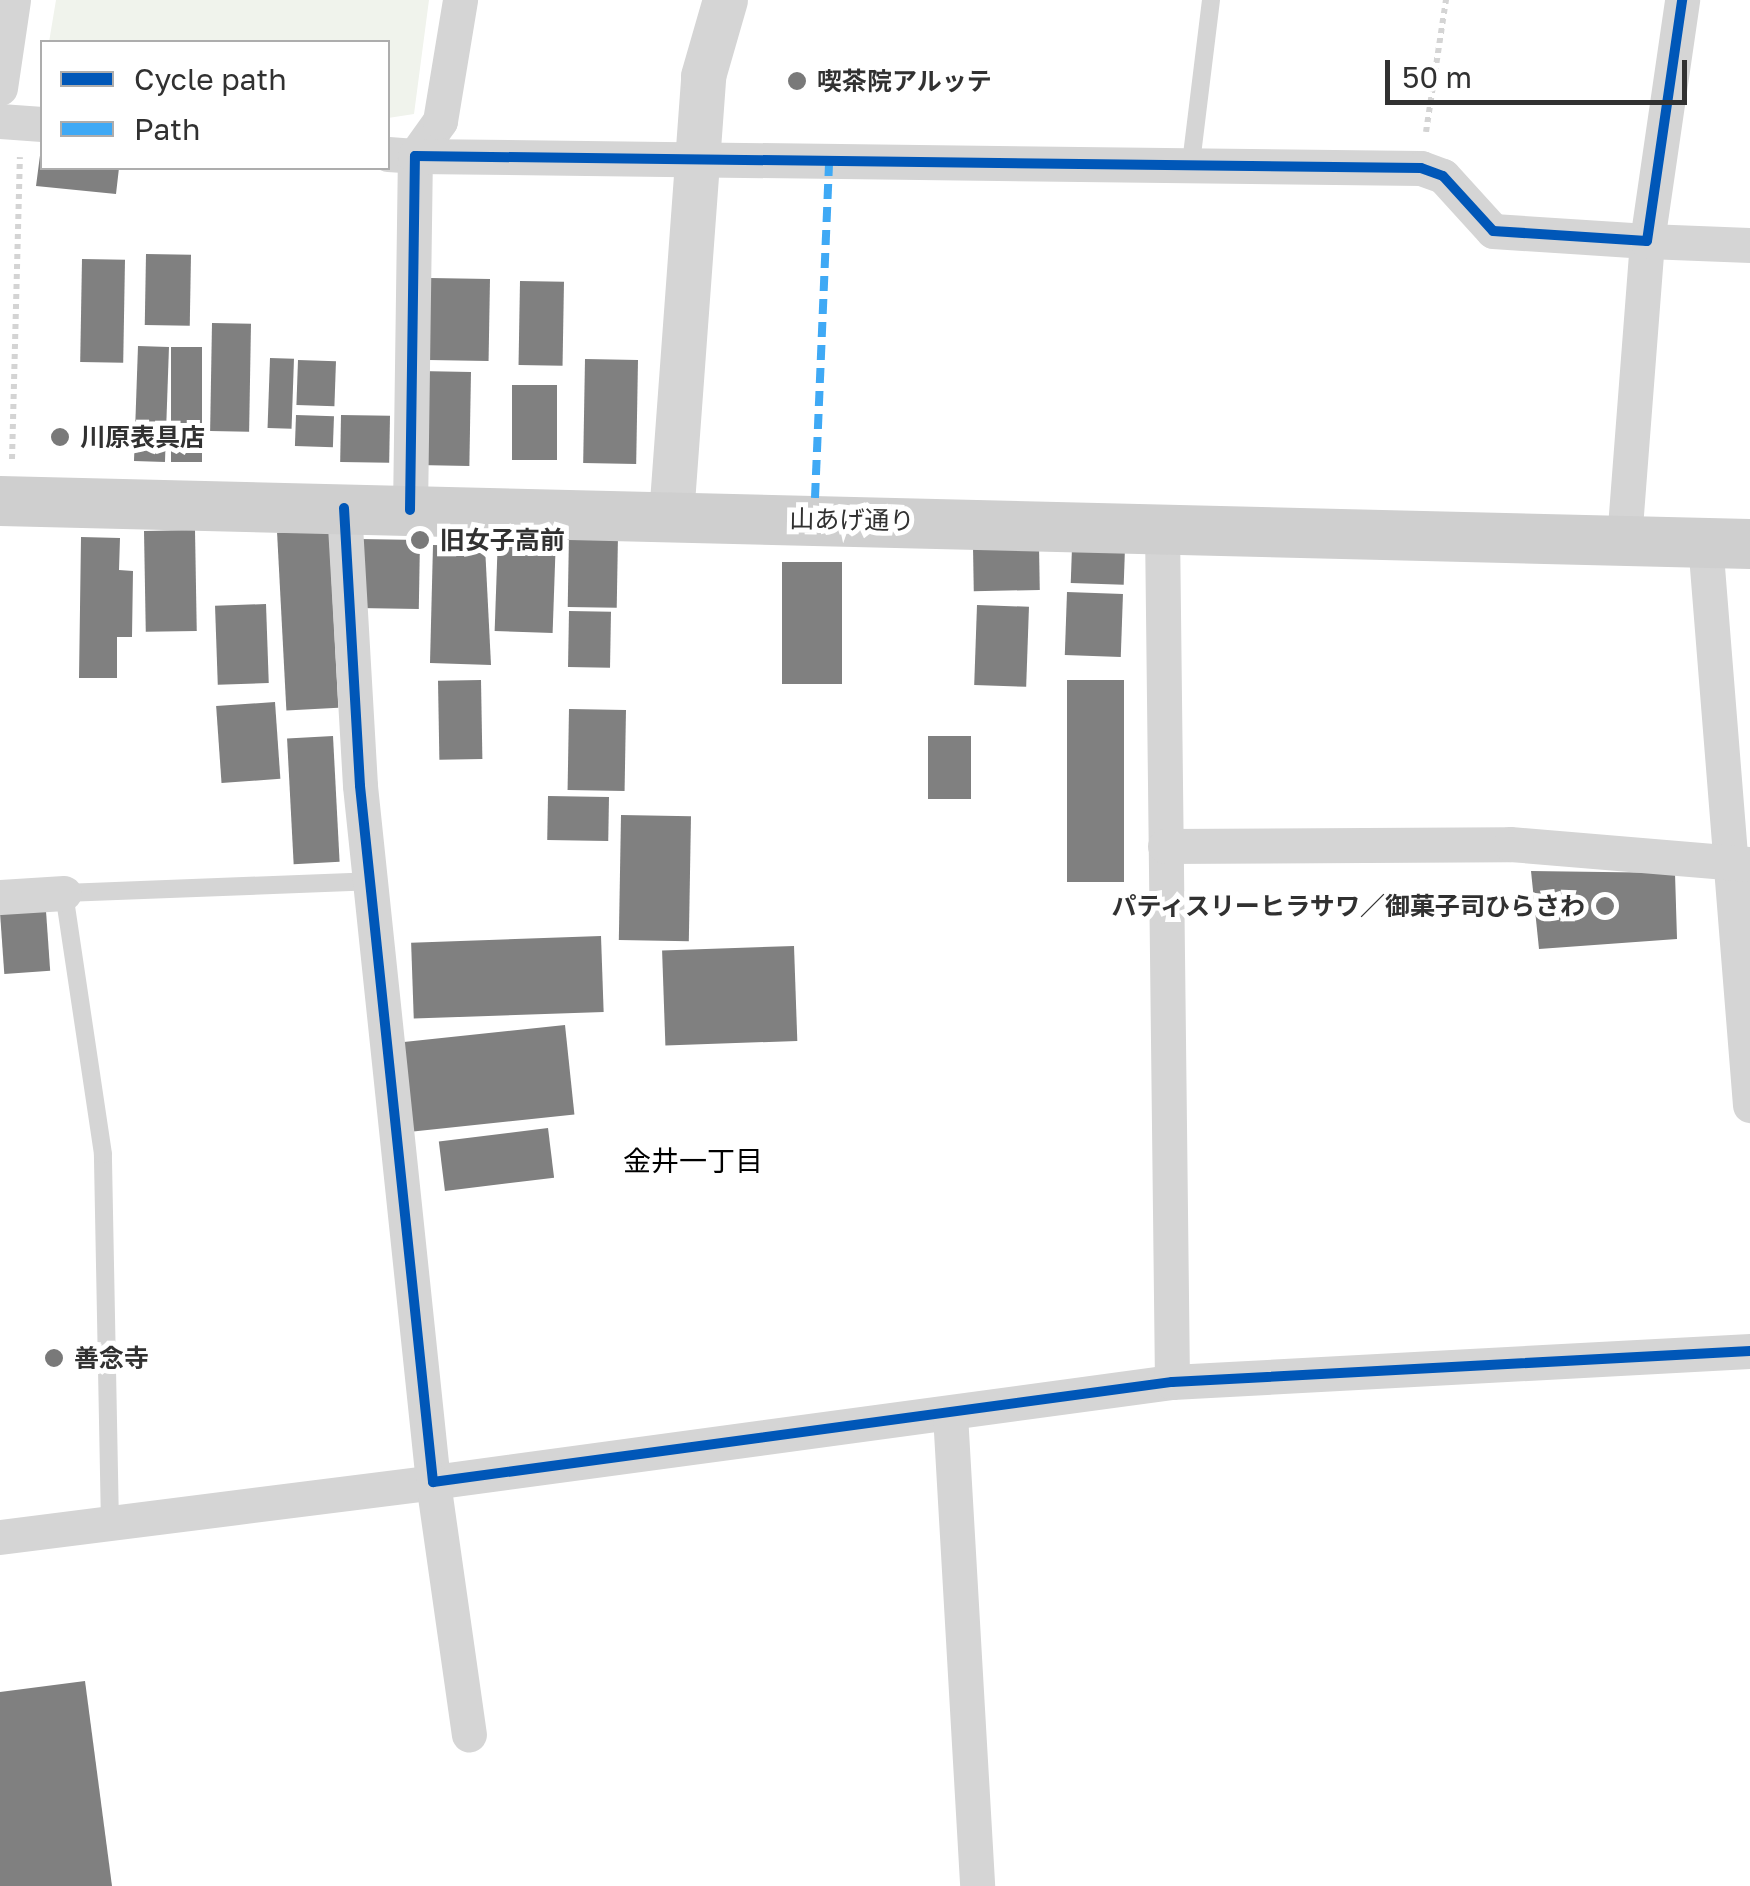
<!DOCTYPE html>
<meta charset="utf-8">
<style>
body{margin:0}
#map{position:relative;width:1750px;height:1886px;overflow:hidden;background:#fff;font-family:"Golos Text","Noto Sans JP",sans-serif}
div>[style]{position:absolute}
.green>*{inset:0;background:#f0f3ec}
.building>*{inset:0;background:#808080;transform-origin:0 0}
.path>*{height:6px;margin-top:-3px;transform-origin:0;background:repeating-linear-gradient(90deg,#d4d4d4 0 5px,transparent 0 10px)}
.service>*{height:18px;margin:-9px;padding:0 9px;transform-origin:9px;border-radius:9px;background:#d5d5d5}
.minor>*{height:35px;margin:-17.5px;padding:0 17.5px;transform-origin:17.5px;border-radius:17.5px;background:#d5d5d5}
.tertiary>*{height:45px;margin:-22.5px;padding:0 22.5px;transform-origin:22.5px;border-radius:22.5px;background:#d5d5d5}
.secondary>*{height:50px;margin:-25px;padding:0 25px;transform-origin:25px;border-radius:25px;background:#cfcfcf}
.quiet>*{height:8px;margin-top:-4px;transform-origin:0;background:repeating-linear-gradient(90deg,#3fa9f5 0 15px,transparent 0 23px)}
.cycleway>*{height:10px;margin:-5px;padding:0 5px;transform-origin:5px;border-radius:5px;background:#0057b8}
.dots>*{width:28px;height:28px;translate:-50% -50%;box-sizing:border-box;border:5px solid #fff;border-radius:50%}
span{translate:-50% -50%;white-space:nowrap;text-align:center;line-height:1.15;-webkit-text-stroke:10px #fff;paint-order:stroke}
.poi-label{font-size:25px;color:#313131;font-weight:700}
.left{translate:0 -50%;text-align:left}
.right{translate:-100% -50%;text-align:right}
.street-label{font-size:25px;color:#313131}
.neighbourhood-label{font-size:28px;color:#000}
.legend{position:absolute;left:40px;top:40px;width:350px;height:130px;box-sizing:border-box;background:#fff;border:2px solid #adadad;margin:0;padding:12px 18px;list-style:none;font-size:30px;color:#313131}
.legend li{display:flex;align-items:center;gap:20px;height:50px}
.legend b{width:50px;border:2px solid #adadad}
.scale{position:absolute;left:1385px;top:60px;width:302px;height:45px;box-sizing:border-box;border:5px solid #313131;border-top:0;padding-left:12px;font-size:30px;line-height:35px;white-space:nowrap;color:#313131;-webkit-text-stroke:8px #fff;paint-order:stroke}
</style>
<div id="map">
<div class="green">
<div style="clip-path:polygon(56px 0,429px 0,414px 114px,388px 118px,388px 42px,49px 42px)"></div>
</div>
<div class="building">
<div style="clip-path:polygon(42px 140px,42px 168px,119px 168px,116px 194px,36px 186px)"></div>
<div style="left:146px;top:254px;width:45px;height:71px;rotate:1deg"></div>
<div style="left:82px;top:259px;width:43px;height:103px;rotate:1deg"></div>
<div style="left:430px;top:278px;width:60px;height:82px;rotate:1deg"></div>
<div style="left:520px;top:281px;width:44px;height:84px;rotate:1deg"></div>
<div style="left:212px;top:323px;width:39px;height:108px;rotate:1deg"></div>
<div style="left:138px;top:346px;width:31px;height:115px;rotate:2deg"></div>
<div style="left:171px;top:347px;width:31px;height:115px"></div>
<div style="left:270px;top:358px;width:24px;height:70px;rotate:2deg"></div>
<div style="left:585px;top:359px;width:53px;height:104px;rotate:1deg"></div>
<div style="left:298px;top:360px;width:38px;height:45px;rotate:2deg"></div>
<div style="left:419px;top:371px;width:52px;height:94px;rotate:1deg"></div>
<div style="left:512px;top:385px;width:45px;height:75px"></div>
<div style="left:296px;top:415px;width:38px;height:31px;rotate:2deg"></div>
<div style="left:341px;top:415px;width:49px;height:47px;rotate:1deg"></div>
<div style="left:195px;top:530px;width:101px;height:51px;rotate:89deg"></div>
<div style="left:329px;top:530px;width:178px;height:52px;rotate:87deg"></div>
<div style="left:569px;top:534px;width:49px;height:73px;rotate:1deg"></div>
<div style="left:498px;top:535px;width:58px;height:96px;rotate:2deg"></div>
<div style="clip-path:polygon(81px 537px,120px 538px,119px 570px,133px 571px,132px 637px,117px 637px,117px 678px,79px 678px)"></div>
<div style="left:359px;top:539px;width:61px;height:69px;rotate:1deg"></div>
<div style="clip-path:polygon(433px 545px,485px 546px,491px 665px,430px 663px)"></div>
<div style="left:1039px;top:546px;width:44px;height:66px;rotate:89deg"></div>
<div style="left:1072px;top:547px;width:53px;height:36px;rotate:2deg"></div>
<div style="left:782px;top:562px;width:60px;height:122px"></div>
<div style="left:1067px;top:592px;width:56px;height:63px;rotate:2deg"></div>
<div style="left:266px;top:604px;width:79px;height:51px;rotate:88deg"></div>
<div style="left:977px;top:605px;width:52px;height:80px;rotate:2deg"></div>
<div style="left:569px;top:611px;width:42px;height:56px;rotate:1deg"></div>
<div style="left:481px;top:680px;width:79px;height:43px;rotate:89deg"></div>
<div style="left:1067px;top:680px;width:57px;height:202px"></div>
<div style="left:275px;top:702px;width:77px;height:59px;rotate:86deg"></div>
<div style="left:569px;top:709px;width:57px;height:81px;rotate:1deg"></div>
<div style="left:333px;top:736px;width:126px;height:46px;rotate:87deg"></div>
<div style="left:928px;top:736px;width:43px;height:63px"></div>
<div style="left:548px;top:796px;width:61px;height:44px;rotate:1deg"></div>
<div style="left:621px;top:815px;width:70px;height:125px;rotate:1deg"></div>
<div style="clip-path:polygon(1531px 871px,1675px 873px,1677px 939px,1539px 949px)"></div>
<div style="left:46px;top:911px;width:60px;height:46px;rotate:86deg"></div>
<div style="left:601px;top:936px;width:76px;height:190px;rotate:88deg"></div>
<div style="left:794px;top:946px;width:95px;height:132px;rotate:88deg"></div>
<div style="left:565px;top:1025px;width:90px;height:162px;rotate:84deg"></div>
<div style="left:548px;top:1128px;width:50px;height:110px;rotate:83deg"></div>
<div style="clip-path:polygon(85px 1681px,112px 1886px,0 1886px,0 1692px)"></div>
</div>
<div class="path">
<div style="left:1426px;top:132px;width:134px;rotate:-81.4deg"></div>
<div style="left:12px;top:459px;width:302px;rotate:-88.5deg"></div>
</div>
<div class="service">
<div style="left:1191px;top:163px;width:164px;rotate:-83deg"></div>
<div style="left:110px;top:1525px;width:371px;rotate:-91.1deg"></div>
<div style="left:103px;top:1154px;width:264px;rotate:-98.5deg"></div>
<div style="left:64px;top:893px;width:306px;rotate:-2.2deg"></div>
</div>
<div class="minor">
<div style="left:0;top:88px;width:89px;rotate:-81.6deg"></div>
<div style="left:0;top:121px;width:42px;rotate:4.1deg"></div>
<div style="left:388px;top:154px;width:27px;rotate:4deg"></div>
<div style="left:415px;top:156px;width:43px;rotate:-54.5deg"></div>
<div style="left:440px;top:121px;width:123px;rotate:-80.6deg"></div>
<div style="left:344px;top:508px;width:278px;rotate:86.7deg"></div>
<div style="left:360px;top:786px;width:700px;rotate:84.01deg"></div>
<div style="left:433px;top:1482px;width:746px;rotate:-7.71deg"></div>
<div style="left:1172px;top:1382px;width:579px;rotate:-3.07deg"></div>
<div style="left:410px;top:510px;width:354px;rotate:-89.2deg"></div>
<div style="left:415px;top:156px;width:1006px;rotate:0.68deg"></div>
<div style="left:1421px;top:168px;width:23px;rotate:20deg"></div>
<div style="left:1443px;top:176px;width:74px;rotate:47.7deg"></div>
<div style="left:1493px;top:231px;width:154px;rotate:3.7deg"></div>
<div style="left:1647px;top:241px;width:244px;rotate:-81.7deg"></div>
<div style="left:1162px;top:527px;width:855px;rotate:89.33deg"></div>
<div style="left:1624px;top:540px;width:300px;rotate:-85.6deg"></div>
<div style="left:1647px;top:241px;width:103px;rotate:2.2deg"></div>
<div style="left:1705px;top:542px;width:565px;rotate:85.43deg"></div>
<div style="left:1165px;top:846px;width:345px;rotate:-0.3deg"></div>
<div style="left:1510px;top:844px;width:241px;rotate:4.8deg"></div>
<div style="left:0;top:897px;width:64px;rotate:-3.6deg"></div>
<div style="left:950px;top:1414px;width:473px;rotate:86.7deg"></div>
<div style="left:0;top:1537px;width:436px;rotate:-7.2deg"></div>
<div style="left:433px;top:1482px;width:255px;rotate:81.9deg"></div>
</div>
<div class="tertiary">
<div style="left:671px;top:516px;width:441px;rotate:-85.8deg"></div>
<div style="left:703px;top:76px;width:79px;rotate:-73.9deg"></div>
</div>
<div class="secondary">
<div style="left:0;top:501px;width:1751px;rotate:1.41deg"></div>
</div>
<div class="quiet">
<div style="left:815px;top:498px;width:340px;rotate:-87.6deg"></div>
</div>
<div class="cycleway">
<div style="left:344px;top:508px;width:278px;rotate:86.7deg"></div>
<div style="left:360px;top:786px;width:700px;rotate:84.01deg"></div>
<div style="left:433px;top:1482px;width:746px;rotate:-7.71deg"></div>
<div style="left:1172px;top:1382px;width:579px;rotate:-3.07deg"></div>
<div style="left:410px;top:510px;width:354px;rotate:-89.2deg"></div>
<div style="left:415px;top:156px;width:1006px;rotate:0.68deg"></div>
<div style="left:1421px;top:168px;width:23px;rotate:20deg"></div>
<div style="left:1443px;top:176px;width:74px;rotate:47.7deg"></div>
<div style="left:1493px;top:231px;width:154px;rotate:3.7deg"></div>
<div style="left:1647px;top:241px;width:244px;rotate:-81.7deg"></div>
</div>
<div class="dots">
<div style="left:797px;top:81px;background:#797979"></div>
<div style="left:60px;top:437px;background:#797979"></div>
<div style="left:420px;top:540px;background:#797979"></div>
<div style="left:1605px;top:906px;background:#797979"></div>
<div style="left:54px;top:1358px;background:#797979"></div>
</div>
<div class="poi-label">
<span class="left" style="left:817px;top:81px">喫茶院アルッテ</span>
<span class="left" style="left:80px;top:437px">川原表具店</span>
<span class="left" style="left:440px;top:540px">旧女子高前</span>
<span class="right" style="left:1585px;top:906px">パティスリーヒラサワ／御菓子司ひらさわ</span>
<span class="left" style="left:74px;top:1358px">善念寺</span>
</div>
<div class="street-label">
<span style="left:852px;top:520px;rotate:1deg">山あげ通り</span>
</div>
<div class="neighbourhood-label">
<span style="left:693px;top:1161px">金井一丁目</span>
</div>
<ul class="legend">
<li><b style="height:12px;background:#0057b8"></b>Cycle path</li>
<li><b style="height:12px;background:#3fa9f5"></b>Path</li>
</ul>
<div class="scale">50 m</div>
</div>
